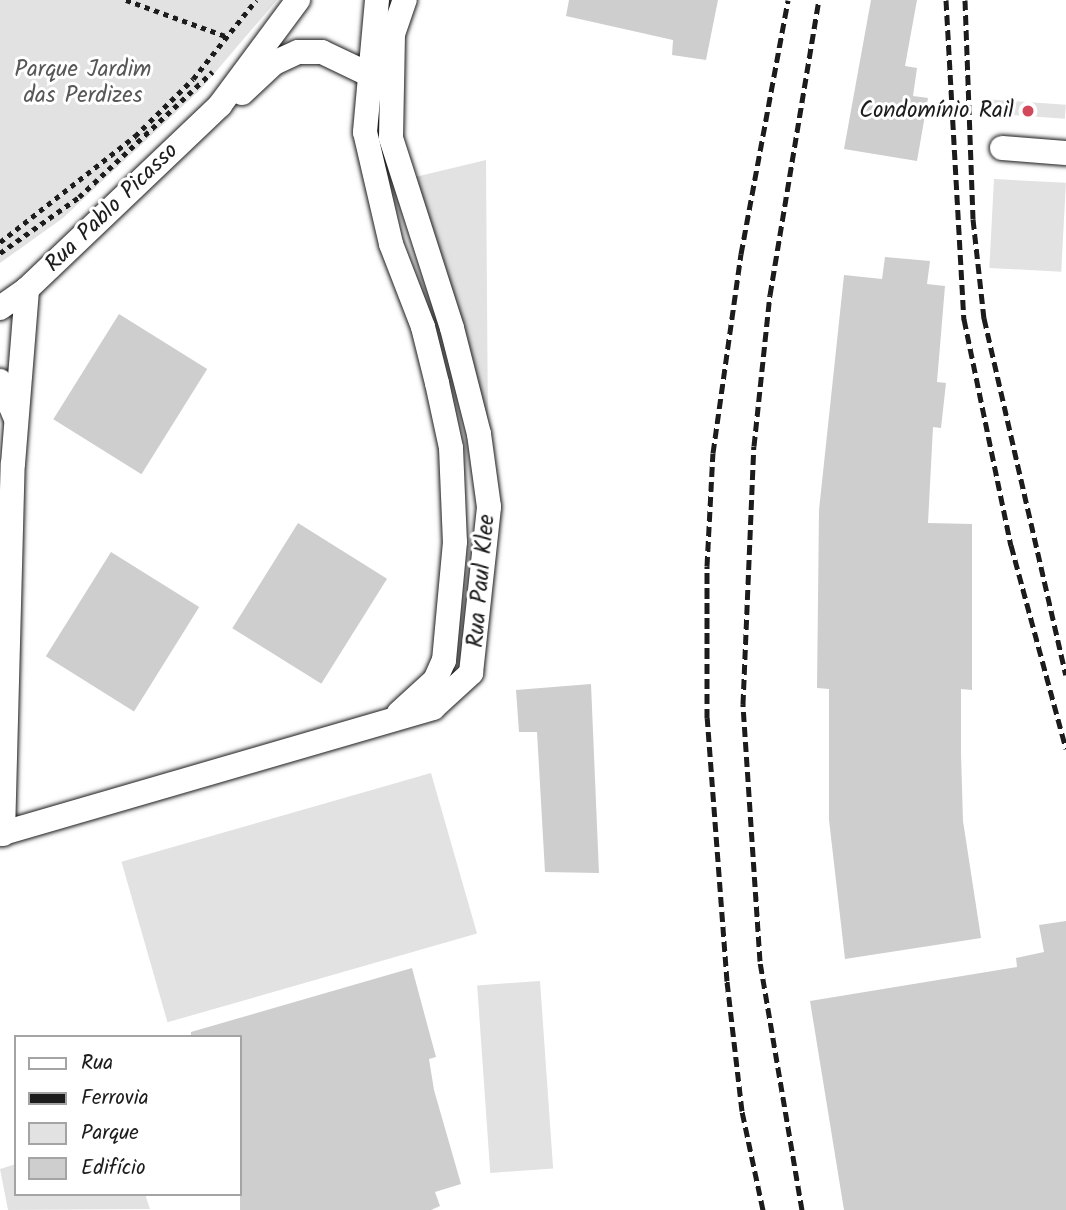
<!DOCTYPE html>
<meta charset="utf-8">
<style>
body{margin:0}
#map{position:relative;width:1066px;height:1210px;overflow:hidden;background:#fff;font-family:Kalam,sans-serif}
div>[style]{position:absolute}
.green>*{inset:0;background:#e2e2e2;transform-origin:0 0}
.building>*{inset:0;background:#cecece;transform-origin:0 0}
.path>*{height:4.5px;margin-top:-2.25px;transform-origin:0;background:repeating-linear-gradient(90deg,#1c1c1c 0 5px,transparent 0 10px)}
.roads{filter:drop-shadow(0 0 2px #1c1c1c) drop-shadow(0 0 2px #1c1c1c)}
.street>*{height:24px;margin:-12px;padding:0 12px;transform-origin:12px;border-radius:12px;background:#fff}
.rail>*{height:5px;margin-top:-2.5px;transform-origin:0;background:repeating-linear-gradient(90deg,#1c1c1c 0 10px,transparent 0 15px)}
.dots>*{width:19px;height:19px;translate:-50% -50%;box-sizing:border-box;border:4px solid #fff;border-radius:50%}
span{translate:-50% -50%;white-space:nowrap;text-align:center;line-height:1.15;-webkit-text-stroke:6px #fff;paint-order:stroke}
.park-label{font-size:23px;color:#575757}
.poi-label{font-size:23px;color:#1c1c1c}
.right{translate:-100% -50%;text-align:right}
.street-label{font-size:23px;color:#1c1c1c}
.legend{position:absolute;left:14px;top:1035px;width:228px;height:161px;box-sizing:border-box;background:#fff;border:2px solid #a4a4a4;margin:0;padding:9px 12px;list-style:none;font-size:21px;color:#1c1c1c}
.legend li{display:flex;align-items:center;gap:14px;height:35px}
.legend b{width:35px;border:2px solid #a4a4a4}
</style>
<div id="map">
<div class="green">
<div style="clip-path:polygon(0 0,277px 0,201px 89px,63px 218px,0 263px)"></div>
<div style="left:984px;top:99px;width:82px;height:14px;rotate:4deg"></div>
<div style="clip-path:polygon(486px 160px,488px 435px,415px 177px)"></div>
<div style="left:994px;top:179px;width:72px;height:89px;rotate:3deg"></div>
<div style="left:431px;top:773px;width:167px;height:322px;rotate:74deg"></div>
<div style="left:540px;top:981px;width:188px;height:63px;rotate:86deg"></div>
<div style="clip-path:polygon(16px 1164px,16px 1194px,145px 1194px,150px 1209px,8px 1210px,0 1169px)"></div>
</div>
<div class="building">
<div style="clip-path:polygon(569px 0,718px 0,706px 60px,672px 55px,673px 40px,566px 16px)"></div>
<div style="clip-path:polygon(871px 0,917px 0,905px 66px,917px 68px,913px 96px,928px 98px,917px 161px,844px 149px)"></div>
<div style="clip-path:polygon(885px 257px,930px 261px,927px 284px,945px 286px,937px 382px,946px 383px,941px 428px,933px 427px,928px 523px,972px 524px,972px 690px,961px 689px,961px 753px,963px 821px,981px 938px,845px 959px,829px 820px,829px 689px,817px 688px,819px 510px,844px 275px,882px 279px)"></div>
<div style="left:119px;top:314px;width:104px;height:124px;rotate:32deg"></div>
<div style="left:298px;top:523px;width:105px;height:124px;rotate:32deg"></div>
<div style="left:111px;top:552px;width:104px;height:123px;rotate:32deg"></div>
<div style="clip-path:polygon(591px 684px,599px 873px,545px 872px,537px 732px,519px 732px,516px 690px)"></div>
<div style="clip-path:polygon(1066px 921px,1066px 1210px,844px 1210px,810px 1001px,1017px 967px,1016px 958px,1044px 952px,1039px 925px)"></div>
<div style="clip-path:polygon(412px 968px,436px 1057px,429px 1059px,434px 1090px,461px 1184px,435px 1192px,440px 1206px,431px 1210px,240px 1210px,240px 1037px,191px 1037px,191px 1032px)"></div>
</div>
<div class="path">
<div style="left:126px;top:0;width:109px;rotate:19.9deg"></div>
<div style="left:0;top:242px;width:172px;rotate:-38.1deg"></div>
<div style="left:135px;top:136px;width:81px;rotate:-44.5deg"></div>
<div style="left:193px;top:79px;width:101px;rotate:-51.4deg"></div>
<div style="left:0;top:253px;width:97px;rotate:-35.3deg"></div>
<div style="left:79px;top:197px;width:183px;rotate:-43.2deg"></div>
</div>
<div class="roads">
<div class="street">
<div style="left:377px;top:0;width:133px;rotate:95.2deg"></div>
<div style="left:365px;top:132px;width:115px;rotate:76.9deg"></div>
<div style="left:391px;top:244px;width:89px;rotate:68.9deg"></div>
<div style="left:423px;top:327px;width:58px;rotate:76deg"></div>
<div style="left:437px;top:383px;width:66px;rotate:77.8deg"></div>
<div style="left:451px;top:448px;width:94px;rotate:87.6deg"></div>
<div style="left:455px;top:542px;width:119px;rotate:95.3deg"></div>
<div style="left:444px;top:660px;width:22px;rotate:114deg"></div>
<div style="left:435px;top:680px;width:49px;rotate:137.5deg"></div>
<div style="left:242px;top:93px;width:44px;rotate:-43.2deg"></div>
<div style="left:274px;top:63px;width:26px;rotate:-25deg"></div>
<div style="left:298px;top:52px;width:24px"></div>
<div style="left:322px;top:52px;width:49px;rotate:25.5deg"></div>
<div style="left:1002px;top:148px;width:64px;rotate:4.5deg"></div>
<div style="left:0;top:308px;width:33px;rotate:-35deg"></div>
<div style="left:27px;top:289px;width:267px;rotate:-43.6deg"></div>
<div style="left:220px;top:105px;width:131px;rotate:-53.4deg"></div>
<div style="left:0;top:381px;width:39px;rotate:67deg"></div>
<div style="left:0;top:834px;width:451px;rotate:-16.2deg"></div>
<div style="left:433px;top:708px;width:52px;rotate:-42.6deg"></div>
<div style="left:471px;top:673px;width:167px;rotate:-83.8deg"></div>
<div style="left:489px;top:507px;width:74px;rotate:-97.8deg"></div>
<div style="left:479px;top:434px;width:109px;rotate:-104.3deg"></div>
<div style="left:452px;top:328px;width:200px;rotate:-107.8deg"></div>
<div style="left:391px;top:138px;width:104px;rotate:-88.9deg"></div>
<div style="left:393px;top:34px;width:36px;rotate:-71deg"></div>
<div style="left:3px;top:834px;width:370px;rotate:-88.5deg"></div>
<div style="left:13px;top:464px;width:176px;rotate:-85.4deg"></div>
</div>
</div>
<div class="rail">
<div style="left:946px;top:0;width:320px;rotate:86.8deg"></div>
<div style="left:964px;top:319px;width:231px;rotate:78.3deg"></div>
<div style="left:1011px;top:545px;width:211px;rotate:74.9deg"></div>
<div style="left:965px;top:0;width:219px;rotate:87.9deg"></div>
<div style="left:973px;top:219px;width:100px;rotate:83.7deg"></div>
<div style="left:984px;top:318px;width:366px;rotate:77.1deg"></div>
<div style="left:763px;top:1210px;width:101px;rotate:-102deg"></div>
<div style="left:742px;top:1111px;width:131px;rotate:-96.6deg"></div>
<div style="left:727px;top:981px;width:264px;rotate:-94.3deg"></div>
<div style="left:707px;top:718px;width:152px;rotate:-90deg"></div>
<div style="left:707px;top:566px;width:113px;rotate:-87deg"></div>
<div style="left:713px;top:453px;width:201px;rotate:-82deg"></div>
<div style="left:741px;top:254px;width:258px;rotate:-79.5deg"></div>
<div style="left:802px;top:1210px;width:253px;rotate:-99.6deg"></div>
<div style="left:760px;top:961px;width:258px;rotate:-93.8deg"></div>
<div style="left:743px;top:704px;width:258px;rotate:-87.6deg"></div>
<div style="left:754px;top:446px;width:152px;rotate:-84deg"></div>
<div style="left:770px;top:295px;width:299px;rotate:-80.6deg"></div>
</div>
<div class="dots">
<div style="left:1028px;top:111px;background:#d1495b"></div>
</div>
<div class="park-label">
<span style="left:83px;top:83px">Parque Jardim<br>das Perdizes</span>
</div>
<div class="poi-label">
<span class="right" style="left:1014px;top:111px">Condomínio Rail</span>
</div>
<div class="street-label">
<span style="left:112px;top:208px;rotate:-44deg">Rua Pablo Picasso</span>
<span style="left:482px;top:581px;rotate:-85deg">Rua Paul Klee</span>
</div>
<ul class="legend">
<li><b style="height:9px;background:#fff"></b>Rua</li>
<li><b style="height:9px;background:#1c1c1c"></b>Ferrovia</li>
<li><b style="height:19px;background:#e2e2e2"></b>Parque</li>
<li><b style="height:19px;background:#cecece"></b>Edifício</li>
</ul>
</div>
